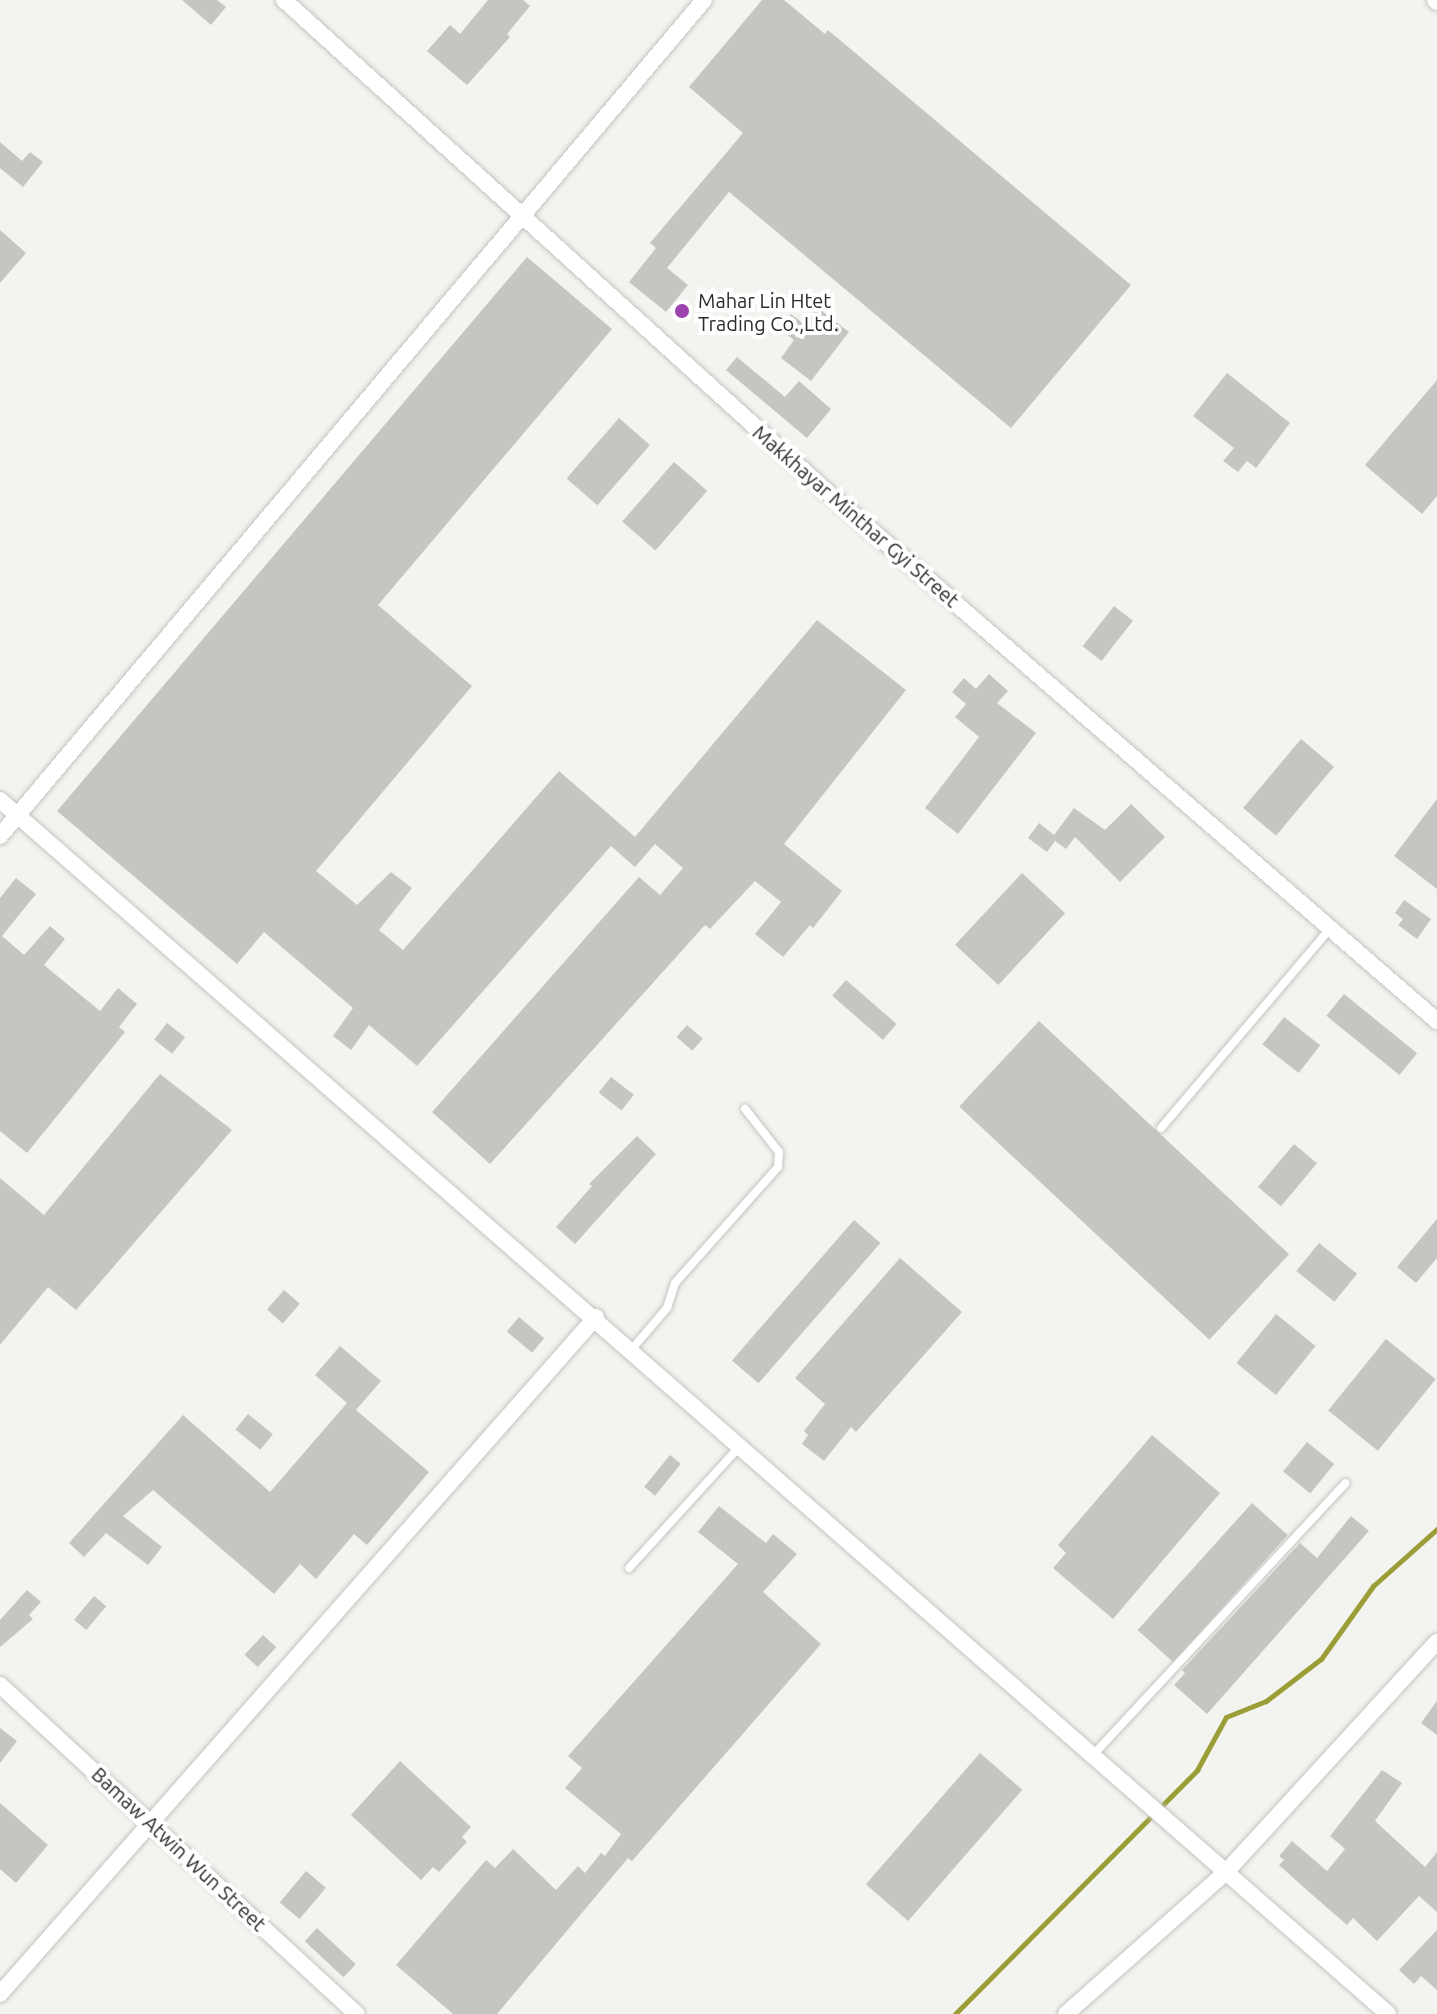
<!DOCTYPE html>
<style>
body{margin:0}
#map{position:relative;width:1437px;height:2014px;overflow:hidden;background:#f3f4f0;font-family:Ubuntu,sans-serif}
div>[style]{position:absolute}
.stream>*{height:5px;margin:-2.5px;padding:0 2.5px;transform-origin:2.5px;border-radius:2.5px;background:#9b9e37}
.building>*{inset:0;background:#c5c6c2;transform-origin:0 0}
.roads{filter:drop-shadow(0 0 2px #c4c4c0) drop-shadow(0 0 2px #c4c4c0)}
.service>*{height:8px;margin:-4px;padding:0 4px;transform-origin:4px;border-radius:4px;background:#fff}
.minor>*{height:16px;margin:-8px;padding:0 8px;transform-origin:8px;border-radius:8px;background:#fff}
.dots>*{width:22px;height:22px;translate:-50% -50%;box-sizing:border-box;border:4px solid #fff;border-radius:50%}
span{translate:-50% -50%;white-space:nowrap;text-align:center;line-height:1.15;-webkit-text-stroke:8px #fff;paint-order:stroke}
.poi-label{font-size:20px;color:#2c2c2b}
.left{translate:0 -50%;text-align:left}
.street-label{font-size:20px;color:#2c2c2b}
</style>
<div id="map">
<div class="stream">
<div style="left:955px;top:2014px;width:344px;rotate:-45.2deg"></div>
<div style="left:1197px;top:1770px;width:60px;rotate:-61.3deg"></div>
<div style="left:1226px;top:1717px;width:43px;rotate:-21.8deg"></div>
<div style="left:1266px;top:1701px;width:69px;rotate:-37.4deg"></div>
<div style="left:1321px;top:1659px;width:90px;rotate:-54.5deg"></div>
<div style="left:1373px;top:1586px;width:86px;rotate:-41.7deg"></div>
</div>
<div class="building">
<div style="clip-path:polygon(182px 0,217px 0,226px 7px,211px 25px)"></div>
<div style="clip-path:polygon(488px 0,523px 0,530px 6px,507px 34px,510px 37px,467px 85px,427px 51px,450px 25px,460px 34px)"></div>
<div style="clip-path:polygon(762px 0,784px 0,825px 34px,828px 30px,1131px 285px,1011px 428px,729px 192px,667px 268px,688px 285px,666px 312px,629px 282px,656px 248px,650px 243px,743px 133px,689px 87px)"></div>
<div style="clip-path:polygon(0 142px,22px 161px,30px 152px,43px 162px,23px 187px,0 168px)"></div>
<div style="clip-path:polygon(0 230px,26px 253px,0 283px)"></div>
<div style="clip-path:polygon(527px 257px,612px 329px,378px 605px,472px 686px,316px 871px,357px 905px,391px 872px,412px 888px,379px 930px,403px 950px,559px 771px,635px 837px,817px 620px,906px 690px,784px 844px,842px 891px,813px 928px,810px 925px,783px 957px,755px 934px,781px 902px,755px 881px,710px 929px,705px 925px,490px 1164px,432px 1112px,639px 877px,660px 895px,683px 868px,655px 844px,635px 867px,611px 846px,417px 1066px,369px 1025px,351px 1050px,333px 1036px,353px 1008px,264px 932px,237px 964px,57px 811px)"></div>
<div style="clip-path:polygon(818px 308px,849px 332px,811px 381px,781px 358px,794px 340px,780px 329px,791px 314px,805px 325px)"></div>
<div style="clip-path:polygon(737px 357px,785px 397px,799px 381px,831px 409px,807px 438px,726px 370px)"></div>
<div style="clip-path:polygon(1227px 373px,1290px 423px,1256px 468px,1247px 461px,1238px 472px,1223px 461px,1234px 448px,1193px 416px)"></div>
<div style="clip-path:polygon(1437px 380px,1437px 496px,1422px 514px,1365px 465px)"></div>
<div style="left:619px;top:418px;width:41px;height:80px;rotate:41deg"></div>
<div style="left:674px;top:462px;width:44px;height:79px;rotate:41deg"></div>
<div style="left:1114px;top:606px;width:24px;height:51px;rotate:38deg"></div>
<div style="clip-path:polygon(989px 674px,1008px 691px,997px 703px,1036px 733px,958px 834px,925px 808px,979px 737px,955px 717px,966px 704px,952px 692px,964px 678px,976px 689px)"></div>
<div style="left:1301px;top:739px;width:43px;height:90px;rotate:40deg"></div>
<div style="clip-path:polygon(1437px 799px,1437px 889px,1394px 856px)"></div>
<div style="clip-path:polygon(1131px 804px,1165px 837px,1120px 882px,1075px 837px,1066px 849px,1055px 841px,1047px 852px,1028px 838px,1039px 823px,1054px 835px,1074px 808px,1105px 830px)"></div>
<div style="left:1022px;top:873px;width:59px;height:98px;rotate:43deg"></div>
<div style="clip-path:polygon(16px 878px,36px 894px,2px 936px,24px 955px,50px 926px,65px 939px,44px 965px,100px 1011px,118px 988px,137px 1004px,119px 1027px,125px 1032px,27px 1153px,0 1131px,0 898px)"></div>
<div style="clip-path:polygon(1404px 900px,1431px 919px,1417px 939px,1398px 925px,1403px 919px,1395px 913px)"></div>
<div style="left:846px;top:980px;width:67px;height:21px;rotate:41deg"></div>
<div style="left:1344px;top:994px;width:94px;height:28px;rotate:39deg"></div>
<div style="left:1284px;top:1017px;width:46px;height:35px;rotate:38deg"></div>
<div style="left:1039px;top:1021px;width:342px;height:117px;rotate:43deg"></div>
<div style="left:167px;top:1023px;width:23px;height:21px;rotate:38deg"></div>
<div style="left:687px;top:1025px;width:21px;height:16px;rotate:41deg"></div>
<div style="clip-path:polygon(160px 1074px,232px 1130px,76px 1310px,48px 1287px,0 1345px,0 1178px,44px 1215px)"></div>
<div style="left:611px;top:1077px;width:29px;height:20px;rotate:38deg"></div>
<div style="clip-path:polygon(637px 1136px,656px 1154px,575px 1244px,556px 1227px,592px 1186px,589px 1184px)"></div>
<div style="left:1294px;top:1144px;width:30px;height:56px;rotate:40deg"></div>
<div style="clip-path:polygon(1437px 1219px,1437px 1258px,1416px 1283px,1397px 1267px)"></div>
<div style="left:854px;top:1220px;width:35px;height:186px;rotate:41deg"></div>
<div style="left:1319px;top:1243px;width:49px;height:36px;rotate:39deg"></div>
<div style="clip-path:polygon(900px 1258px,962px 1312px,856px 1432px,851px 1427px,824px 1461px,802px 1444px,808px 1435px,804px 1431px,825px 1404px,795px 1378px)"></div>
<div style="left:284px;top:1290px;width:21px;height:26px;rotate:41deg"></div>
<div style="left:1276px;top:1314px;width:51px;height:63px;rotate:39deg"></div>
<div style="left:519px;top:1317px;width:33px;height:19px;rotate:40deg"></div>
<div style="left:1386px;top:1339px;width:64px;height:92px;rotate:39deg"></div>
<div style="clip-path:polygon(340px 1346px,381px 1381px,356px 1410px,429px 1472px,367px 1545px,354px 1534px,316px 1579px,300px 1564px,274px 1594px,153px 1490px,123px 1516px,162px 1547px,148px 1565px,106px 1533px,84px 1557px,69px 1543px,183px 1415px,270px 1492px,347px 1403px,315px 1375px)"></div>
<div style="left:248px;top:1414px;width:32px;height:20px;rotate:39deg"></div>
<div style="clip-path:polygon(1152px 1435px,1220px 1493px,1113px 1619px,1053px 1568px,1066px 1553px,1058px 1545px)"></div>
<div style="left:1307px;top:1442px;width:35px;height:38px;rotate:39deg"></div>
<div style="left:670px;top:1455px;width:14px;height:41px;rotate:39deg"></div>
<div style="left:1252px;top:1503px;width:48px;height:171px;rotate:42deg"></div>
<div style="clip-path:polygon(719px 1506px,766px 1543px,773px 1534px,797px 1554px,763px 1592px,821px 1644px,632px 1861px,628px 1858px,497px 2014px,453px 2014px,396px 1965px,486px 1860px,495px 1868px,513px 1849px,556px 1890px,578px 1866px,585px 1873px,601px 1853px,605px 1856px,621px 1834px,565px 1788px,582px 1768px,568px 1756px,738px 1564px,698px 1532px)"></div>
<div style="clip-path:polygon(1351px 1516px,1369px 1531px,1207px 1714px,1174px 1685px,1185px 1673px,1182px 1670px,1300px 1543px,1317px 1558px)"></div>
<div style="clip-path:polygon(27px 1590px,41px 1602px,29px 1615px,33px 1619px,0 1647px,0 1620px)"></div>
<div style="left:94px;top:1596px;width:16px;height:31px;rotate:40deg"></div>
<div style="left:263px;top:1635px;width:18px;height:27px;rotate:43deg"></div>
<div style="clip-path:polygon(1437px 1701px,1437px 1735px,1421px 1723px)"></div>
<div style="clip-path:polygon(0 1728px,17px 1741px,0 1763px)"></div>
<div style="left:980px;top:1753px;width:56px;height:174px;rotate:41deg"></div>
<div style="clip-path:polygon(400px 1761px,471px 1827px,462px 1837px,467px 1842px,439px 1872px,433px 1867px,421px 1880px,351px 1815px)"></div>
<div style="clip-path:polygon(1382px 1770px,1402px 1783px,1375px 1821px,1425px 1867px,1437px 1852px,1437px 1912px,1419px 1896px,1377px 1941px,1353px 1918px,1347px 1925px,1309px 1892px,1279px 1865px,1284px 1860px,1279px 1856px,1292px 1841px,1327px 1871px,1345px 1849px,1330px 1836px)"></div>
<div style="clip-path:polygon(0 1803px,48px 1845px,16px 1883px,0 1869px)"></div>
<div style="left:306px;top:1871px;width:26px;height:41px;rotate:40deg"></div>
<div style="left:317px;top:1928px;width:53px;height:18px;rotate:43deg"></div>
<div style="clip-path:polygon(1437px 1930px,1437px 1990px,1421px 1976px,1414px 1984px,1399px 1970px)"></div>
</div>
<div class="roads">
<div class="service">
<div style="left:1161px;top:1128px;width:261px;rotate:-49.7deg"></div>
<div style="left:632px;top:1349px;width:54px;rotate:-49.5deg"></div>
<div style="left:667px;top:1308px;width:26px;rotate:-72deg"></div>
<div style="left:675px;top:1283px;width:155px;rotate:-48.4deg"></div>
<div style="left:778px;top:1167px;width:15px;rotate:-86deg"></div>
<div style="left:779px;top:1152px;width:55px;rotate:-128.3deg"></div>
<div style="left:629px;top:1568px;width:165px;rotate:-47.7deg"></div>
<div style="left:1093px;top:1755px;width:371px;rotate:-47.1deg"></div>
</div>
<div class="minor">
<div style="left:284px;top:0;width:731px;rotate:42.17deg"></div>
<div style="left:826px;top:491px;width:809px;rotate:40.94deg"></div>
<div style="left:1435px;top:0;width:3px;rotate:45deg"></div>
<div style="left:0;top:800px;width:1844px;rotate:41.17deg"></div>
<div style="left:0;top:836px;width:1093px;rotate:-49.9deg"></div>
<div style="left:0;top:1685px;width:485px;rotate:42.7deg"></div>
<div style="left:0;top:1994px;width:902px;rotate:-48.64deg"></div>
<div style="left:1066px;top:2014px;width:214px;rotate:-41.6deg"></div>
<div style="left:1226px;top:1872px;width:312px;rotate:-47.5deg"></div>
</div>
</div>
<div class="dots">
<div style="left:682px;top:311px;background:#9d43ae"></div>
</div>
<div class="poi-label">
<span class="left" style="left:698px;top:312px">Mahar Lin Htet<br>Trading Co.,Ltd.</span>
</div>
<div class="street-label">
<span style="left:856px;top:516px;rotate:41deg">Makkhayar Minthar Gyi Street</span>
<span style="left:179px;top:1849px;rotate:43deg">Bamaw Atwin Wun Street</span>
</div>
</div>
